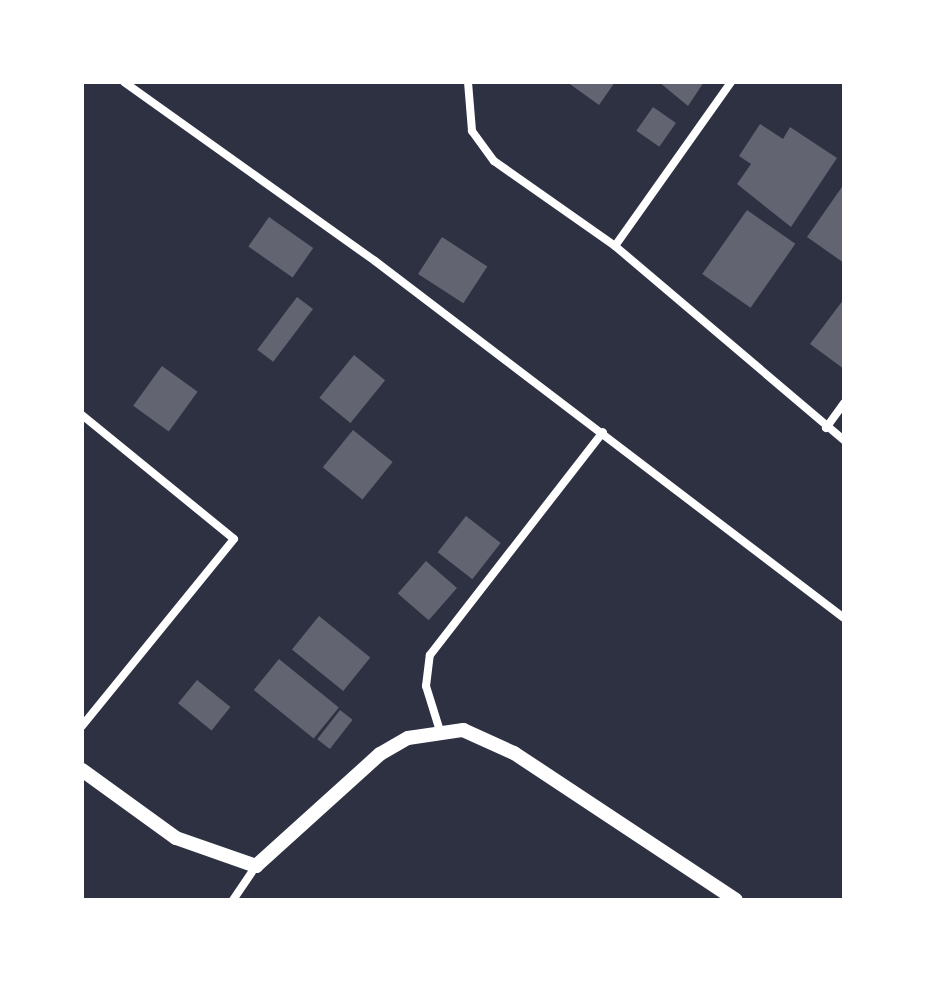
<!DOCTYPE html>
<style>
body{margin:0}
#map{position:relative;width:926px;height:982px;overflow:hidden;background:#2d3142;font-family:Montserrat,sans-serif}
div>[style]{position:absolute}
.building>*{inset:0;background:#626471;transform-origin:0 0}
.minor>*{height:8px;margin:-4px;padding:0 4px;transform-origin:4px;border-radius:4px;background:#fff}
.tertiary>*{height:14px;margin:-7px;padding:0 7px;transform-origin:7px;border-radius:7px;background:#fff}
span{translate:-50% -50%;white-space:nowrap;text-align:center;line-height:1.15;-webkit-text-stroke:6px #fff;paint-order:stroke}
.frame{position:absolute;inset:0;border:84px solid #fff;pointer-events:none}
</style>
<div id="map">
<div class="building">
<div style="clip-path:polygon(567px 82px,615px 82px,599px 105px)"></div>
<div style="clip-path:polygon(659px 82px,704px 82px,688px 106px)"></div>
<div style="left:653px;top:107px;width:28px;height:29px;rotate:35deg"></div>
<div style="clip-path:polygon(760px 124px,783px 139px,790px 127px,837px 158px,791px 227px,737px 184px,751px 164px,739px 156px)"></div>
<div style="clip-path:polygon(844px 184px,844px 263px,807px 237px)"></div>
<div style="left:747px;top:210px;width:59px;height:78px;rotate:35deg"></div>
<div style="left:269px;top:217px;width:54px;height:36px;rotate:35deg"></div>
<div style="left:442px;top:237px;width:54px;height:44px;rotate:33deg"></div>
<div style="left:297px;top:297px;width:20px;height:66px;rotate:37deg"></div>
<div style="clip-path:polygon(844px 299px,844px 369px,810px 344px)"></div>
<div style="left:354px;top:355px;width:40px;height:55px;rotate:39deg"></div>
<div style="left:162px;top:366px;width:44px;height:49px;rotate:36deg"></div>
<div style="left:353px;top:430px;width:51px;height:48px;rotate:39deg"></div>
<div style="left:466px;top:516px;width:44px;height:46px;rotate:38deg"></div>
<div style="left:426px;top:561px;width:41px;height:43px;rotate:41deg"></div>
<div style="left:319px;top:616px;width:66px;height:43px;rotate:39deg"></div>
<div style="left:279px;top:659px;width:77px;height:40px;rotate:39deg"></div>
<div style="left:197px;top:680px;width:43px;height:30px;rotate:39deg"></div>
<div style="left:340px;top:710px;width:16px;height:37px;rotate:38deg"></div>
</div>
<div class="minor">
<div style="left:124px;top:82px;width:308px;rotate:35.5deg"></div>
<div style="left:375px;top:261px;width:589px;rotate:37.28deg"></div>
<div style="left:468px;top:82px;width:49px;rotate:85.3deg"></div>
<div style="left:472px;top:131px;width:37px;rotate:54deg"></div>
<div style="left:494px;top:161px;width:148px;rotate:35.1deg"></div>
<div style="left:615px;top:246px;width:300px;rotate:40.3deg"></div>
<div style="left:615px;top:246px;width:201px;rotate:-54.7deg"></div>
<div style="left:82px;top:415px;width:196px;rotate:39.2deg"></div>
<div style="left:234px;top:539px;width:241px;rotate:129.1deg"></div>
<div style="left:826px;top:428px;width:31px;rotate:-54deg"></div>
<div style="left:440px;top:731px;width:47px;rotate:-107.3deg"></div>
<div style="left:426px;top:686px;width:31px;rotate:-83deg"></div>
<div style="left:430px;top:655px;width:282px;rotate:-52.2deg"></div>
<div style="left:233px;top:900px;width:41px;rotate:-55.9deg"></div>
</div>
<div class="tertiary">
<div style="left:82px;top:770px;width:116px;rotate:35.9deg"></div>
<div style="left:176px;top:838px;width:85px;rotate:19.3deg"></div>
<div style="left:256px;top:866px;width:167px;rotate:-42.1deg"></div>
<div style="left:380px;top:754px;width:32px;rotate:-30deg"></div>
<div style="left:408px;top:738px;width:56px;rotate:-8.3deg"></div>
<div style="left:463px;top:730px;width:56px;rotate:24.3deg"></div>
<div style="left:514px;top:753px;width:266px;rotate:33.5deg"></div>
</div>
<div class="frame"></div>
</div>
